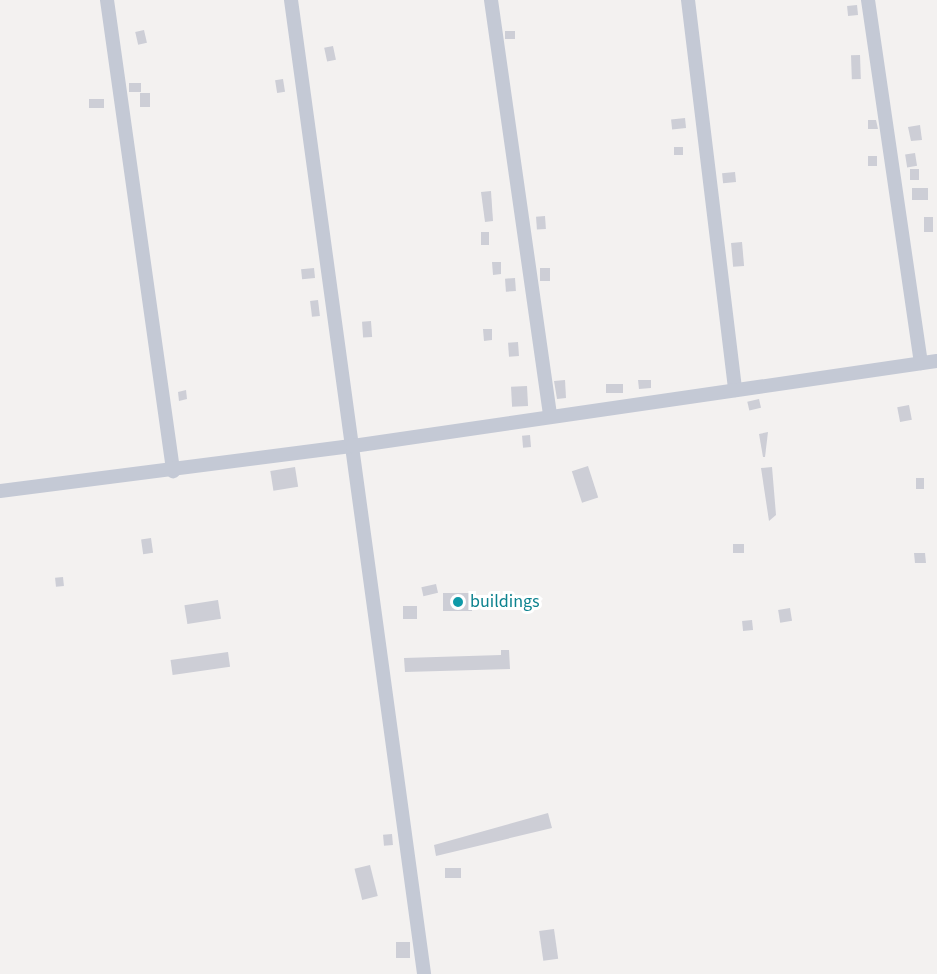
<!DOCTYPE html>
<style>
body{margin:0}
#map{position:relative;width:937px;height:974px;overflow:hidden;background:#f3f1f0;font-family:"Source Sans 3",sans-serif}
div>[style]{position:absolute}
.building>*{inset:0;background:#cdced6;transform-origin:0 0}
.minor>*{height:14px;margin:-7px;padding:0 7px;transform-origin:7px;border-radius:7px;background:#c4c9d5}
.dots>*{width:16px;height:16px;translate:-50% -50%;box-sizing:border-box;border:3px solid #fff;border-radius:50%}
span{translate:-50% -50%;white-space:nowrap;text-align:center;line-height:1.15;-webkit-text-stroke:6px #fff;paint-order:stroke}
.culture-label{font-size:18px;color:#0d838f}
.left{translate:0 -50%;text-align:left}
</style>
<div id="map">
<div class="building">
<div style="left:857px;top:5px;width:10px;height:10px;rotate:84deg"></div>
<div style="left:144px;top:30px;width:13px;height:9px;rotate:77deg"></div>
<div style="left:515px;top:31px;width:8px;height:10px;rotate:90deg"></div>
<div style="left:333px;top:46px;width:14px;height:9px;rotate:78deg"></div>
<div style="left:860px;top:55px;width:24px;height:9px;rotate:88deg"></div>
<div style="left:283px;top:79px;width:13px;height:8px;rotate:81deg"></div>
<div style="left:129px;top:83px;width:12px;height:9px"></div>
<div style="left:140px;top:93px;width:10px;height:14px"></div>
<div style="left:104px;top:99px;width:9px;height:15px;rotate:90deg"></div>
<div style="left:685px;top:118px;width:10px;height:14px;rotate:84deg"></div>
<div style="clip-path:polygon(868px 120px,876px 120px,878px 129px,868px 129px)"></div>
<div style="clip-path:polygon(920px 125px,922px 140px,911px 141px,908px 127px)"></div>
<div style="left:674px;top:147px;width:9px;height:8px"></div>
<div style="left:915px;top:153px;width:13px;height:10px;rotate:81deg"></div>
<div style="left:868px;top:156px;width:9px;height:10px"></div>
<div style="left:910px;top:169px;width:9px;height:11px"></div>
<div style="left:735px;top:172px;width:10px;height:13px;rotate:84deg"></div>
<div style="left:912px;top:188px;width:16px;height:12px"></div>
<div style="clip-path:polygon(491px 191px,493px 221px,485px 222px,481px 192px)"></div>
<div style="left:545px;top:216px;width:13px;height:9px;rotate:86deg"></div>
<div style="left:924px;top:217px;width:9px;height:15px"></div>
<div style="left:481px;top:232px;width:8px;height:13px"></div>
<div style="left:742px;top:242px;width:24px;height:11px;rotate:85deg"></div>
<div style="clip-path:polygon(492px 262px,501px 262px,501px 274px,493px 275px)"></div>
<div style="left:314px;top:268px;width:10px;height:13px;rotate:84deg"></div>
<div style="left:540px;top:268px;width:10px;height:13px"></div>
<div style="left:515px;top:278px;width:13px;height:10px;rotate:86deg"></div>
<div style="left:318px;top:300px;width:16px;height:8px;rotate:83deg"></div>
<div style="left:371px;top:321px;width:16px;height:9px;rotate:86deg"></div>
<div style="clip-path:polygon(483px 329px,492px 329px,492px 340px,484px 341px)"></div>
<div style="left:518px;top:342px;width:14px;height:10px;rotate:86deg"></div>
<div style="clip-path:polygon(565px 380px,566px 398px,557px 399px,554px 381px)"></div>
<div style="clip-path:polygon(638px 380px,651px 380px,651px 388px,639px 389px)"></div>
<div style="left:623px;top:384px;width:9px;height:17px;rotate:90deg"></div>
<div style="left:527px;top:386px;width:20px;height:16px;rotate:87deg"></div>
<div style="clip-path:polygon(186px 390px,187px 399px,179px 401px,178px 392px)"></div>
<div style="left:759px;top:399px;width:9px;height:12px;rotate:77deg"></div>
<div style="left:909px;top:405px;width:15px;height:12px;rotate:79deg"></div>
<div style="clip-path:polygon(768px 432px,765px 457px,763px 457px,759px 434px)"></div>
<div style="left:530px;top:435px;width:12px;height:8px;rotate:85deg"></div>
<div style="left:588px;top:466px;width:33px;height:17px;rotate:72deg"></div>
<div style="left:295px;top:467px;width:20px;height:25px;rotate:81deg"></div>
<div style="clip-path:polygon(772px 467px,776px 515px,769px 521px,761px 468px)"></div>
<div style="left:924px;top:478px;width:11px;height:8px;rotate:90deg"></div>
<div style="left:151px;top:538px;width:15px;height:10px;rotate:82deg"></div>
<div style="left:744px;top:544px;width:9px;height:11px;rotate:90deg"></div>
<div style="clip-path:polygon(914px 553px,925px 553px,926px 563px,915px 563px)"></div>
<div style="left:63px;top:577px;width:9px;height:8px;rotate:84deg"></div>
<div style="left:436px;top:584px;width:9px;height:15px;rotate:77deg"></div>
<div style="left:443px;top:593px;width:29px;height:18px"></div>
<div style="left:218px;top:600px;width:19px;height:34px;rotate:81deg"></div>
<div style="left:403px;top:606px;width:14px;height:13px"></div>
<div style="left:790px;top:608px;width:13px;height:12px;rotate:81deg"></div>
<div style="left:752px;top:620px;width:10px;height:10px;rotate:84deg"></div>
<div style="clip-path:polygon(501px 650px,509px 650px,510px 669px,405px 672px,404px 658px,501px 655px)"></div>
<div style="left:228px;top:652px;width:15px;height:58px;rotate:82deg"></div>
<div style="clip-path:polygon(548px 813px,552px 828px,436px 856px,434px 845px)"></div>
<div style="left:392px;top:834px;width:11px;height:9px;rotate:85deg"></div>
<div style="left:370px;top:865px;width:32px;height:16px;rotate:76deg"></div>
<div style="left:445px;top:868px;width:16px;height:10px"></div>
<div style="left:554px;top:929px;width:30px;height:15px;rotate:82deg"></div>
<div style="left:396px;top:942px;width:14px;height:16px"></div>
</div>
<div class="minor">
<div style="left:107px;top:0;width:476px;rotate:82deg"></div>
<div style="left:291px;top:0;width:983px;rotate:82.22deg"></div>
<div style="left:491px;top:0;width:419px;rotate:81.9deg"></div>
<div style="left:688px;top:0;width:393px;rotate:83.1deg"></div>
<div style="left:868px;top:0;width:367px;rotate:81.7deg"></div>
<div style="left:0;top:491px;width:356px;rotate:-7.3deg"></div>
<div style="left:353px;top:446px;width:590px;rotate:-8.28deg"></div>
</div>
<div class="dots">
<div style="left:458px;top:602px;background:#0f9aa8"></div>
</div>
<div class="culture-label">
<span class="left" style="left:470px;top:602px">buildings</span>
</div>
</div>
